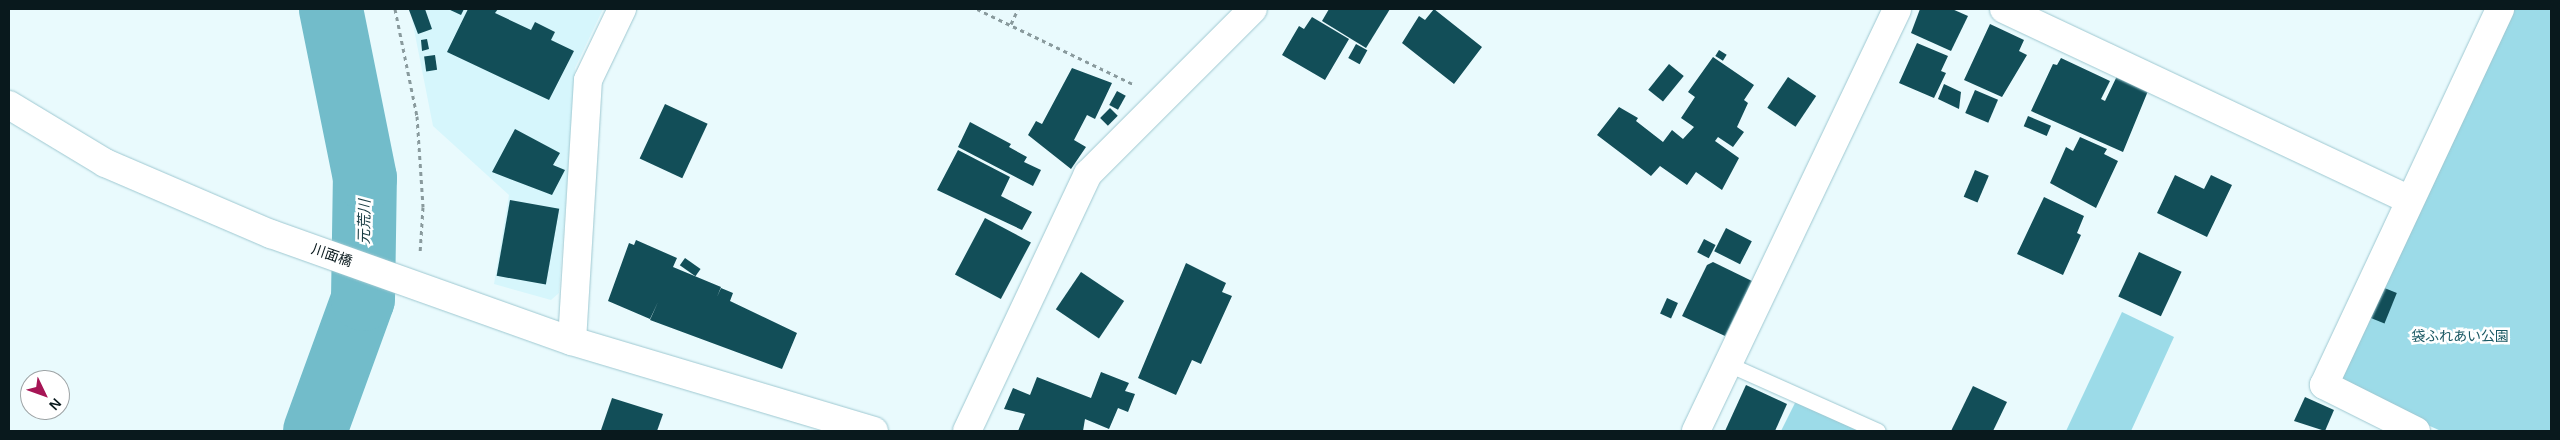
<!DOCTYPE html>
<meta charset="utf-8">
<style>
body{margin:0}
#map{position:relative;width:2560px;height:440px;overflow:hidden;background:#e9fafd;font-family:Arial,"Noto Sans JP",sans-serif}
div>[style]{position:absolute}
.built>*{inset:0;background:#d6f6fc}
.green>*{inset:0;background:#9cdbe8}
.river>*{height:64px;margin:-32px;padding:0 32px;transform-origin:32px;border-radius:32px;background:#72bcca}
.building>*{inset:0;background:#124e58;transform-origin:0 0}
.path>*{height:3px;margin-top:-1.5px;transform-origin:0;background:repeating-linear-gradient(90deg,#899a9d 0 4px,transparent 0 8px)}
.roads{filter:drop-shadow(0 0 1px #9ec8d1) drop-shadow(0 0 1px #9ec8d1)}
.service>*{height:15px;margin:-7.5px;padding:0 7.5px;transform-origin:7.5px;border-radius:7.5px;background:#fff}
.minor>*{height:28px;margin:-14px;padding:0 14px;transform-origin:14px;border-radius:14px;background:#fff}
.tertiary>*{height:28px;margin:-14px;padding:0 14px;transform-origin:14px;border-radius:14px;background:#fff}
span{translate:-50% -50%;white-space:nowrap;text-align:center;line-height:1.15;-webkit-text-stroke:5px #fff;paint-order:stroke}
.street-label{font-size:14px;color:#09191d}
.park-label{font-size:14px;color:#1a5863}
.water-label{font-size:15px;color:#183b42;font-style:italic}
.frame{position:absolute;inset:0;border:10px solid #09191d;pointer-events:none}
.north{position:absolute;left:20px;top:370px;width:50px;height:50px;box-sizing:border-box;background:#fff;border:1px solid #9da3a5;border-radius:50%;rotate:132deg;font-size:14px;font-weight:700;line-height:20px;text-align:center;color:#09191d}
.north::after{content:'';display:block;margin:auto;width:18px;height:22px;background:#a61555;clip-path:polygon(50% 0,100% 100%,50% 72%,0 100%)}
</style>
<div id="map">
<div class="built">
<div style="clip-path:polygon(410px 9px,603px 9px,575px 68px,559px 293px,551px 300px,494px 284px,509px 195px,433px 126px)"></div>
</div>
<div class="green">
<div style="clip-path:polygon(2512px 9px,2551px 9px,2551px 431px,2441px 431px,2345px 388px,2340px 373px)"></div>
<div style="clip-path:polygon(2122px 312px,2174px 337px,2131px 431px,2066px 431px)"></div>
<div style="clip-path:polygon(1796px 401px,1861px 431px,1781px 431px)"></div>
</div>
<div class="river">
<div style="left:315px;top:431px;width:140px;rotate:-70deg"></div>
<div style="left:363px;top:299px;width:121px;rotate:-89.1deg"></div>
<div style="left:365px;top:178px;width:172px;rotate:-101.4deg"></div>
</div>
<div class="building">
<div style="clip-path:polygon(425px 9px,432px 29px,418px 34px,409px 10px)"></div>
<div style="clip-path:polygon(448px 9px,464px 9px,461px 15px)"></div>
<div style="clip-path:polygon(468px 9px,498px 9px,495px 13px,531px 30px,535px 22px,555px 32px,551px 40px,574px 51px,549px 100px,447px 52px)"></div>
<div style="clip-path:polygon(1329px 9px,1390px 9px,1366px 48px,1322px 21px)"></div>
<div style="clip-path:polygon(1434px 9px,1482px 47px,1454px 84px,1402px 43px,1419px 16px,1425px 20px)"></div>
<div style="clip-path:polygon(1920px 9px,1952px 9px,1968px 16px,1951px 51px,1911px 33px)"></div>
<div style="clip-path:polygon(1312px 17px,1349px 39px,1325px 80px,1282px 55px,1299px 26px,1304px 29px)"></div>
<div style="clip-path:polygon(1990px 24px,2024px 40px,2019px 51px,2027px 55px,2002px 97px,1964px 80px)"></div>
<div style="clip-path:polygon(427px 39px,429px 49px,422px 51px,421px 40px)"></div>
<div style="clip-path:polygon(1917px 43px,1948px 56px,1941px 71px,1946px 73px,1934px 98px,1899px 83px)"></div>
<div style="left:1356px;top:44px;width:13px;height:16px;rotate:29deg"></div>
<div style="left:1719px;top:50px;width:9px;height:7px;rotate:32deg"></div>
<div style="left:435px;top:55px;width:15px;height:11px;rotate:82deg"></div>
<div style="clip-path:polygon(1713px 57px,1754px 85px,1744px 100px,1748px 103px,1737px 127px,1744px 132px,1733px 147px,1718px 137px,1715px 141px,1739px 158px,1722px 190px,1696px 172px,1687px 185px,1660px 166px,1651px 176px,1597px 135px,1619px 107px,1638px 118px,1636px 121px,1663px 142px,1672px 130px,1683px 139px,1694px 127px,1681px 118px,1695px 97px,1688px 92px)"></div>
<div style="clip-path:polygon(2061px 58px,2110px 81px,2101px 99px,2105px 101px,2117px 76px,2148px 91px,2123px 152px,2031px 111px,2053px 64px,2057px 65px)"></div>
<div style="left:1669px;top:64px;width:19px;height:33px;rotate:39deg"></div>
<div style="clip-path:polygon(1072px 68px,1112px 83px,1095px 119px,1087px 115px,1074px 140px,1086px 147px,1071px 169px,1028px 135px,1036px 121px,1042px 124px)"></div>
<div style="left:1788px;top:77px;width:34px;height:37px;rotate:34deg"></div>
<div style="clip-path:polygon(1944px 84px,1961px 92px,1959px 109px,1938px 99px)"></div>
<div style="left:1975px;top:90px;width:25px;height:25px;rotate:23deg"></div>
<div style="left:1117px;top:91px;width:10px;height:16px;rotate:29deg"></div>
<div style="left:665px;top:104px;width:47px;height:60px;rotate:25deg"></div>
<div style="left:1110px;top:108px;width:11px;height:14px;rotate:45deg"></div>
<div style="left:2028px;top:116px;width:25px;height:11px;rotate:23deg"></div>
<div style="clip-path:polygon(970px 122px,1011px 144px,1009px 147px,1027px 157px,1024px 162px,1041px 170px,1033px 186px,958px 147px)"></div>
<div style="clip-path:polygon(515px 129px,560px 153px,553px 165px,565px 170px,552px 195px,492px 172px)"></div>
<div style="clip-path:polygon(2080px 137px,2107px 149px,2104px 154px,2118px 161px,2096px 208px,2050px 183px,2066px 147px,2073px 151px)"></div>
<div style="clip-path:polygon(958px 150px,1010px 177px,1001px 196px,1032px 212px,1022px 230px,937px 190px)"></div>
<div style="left:1975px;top:170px;width:15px;height:29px;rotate:23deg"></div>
<div style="clip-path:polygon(2175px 175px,2204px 189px,2211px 175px,2232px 185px,2207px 237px,2157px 213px)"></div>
<div style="clip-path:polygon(2044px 197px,2084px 216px,2077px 233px,2081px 235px,2063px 275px,2017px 254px)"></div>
<div style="left:510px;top:200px;width:50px;height:77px;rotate:10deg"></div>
<div style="left:985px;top:218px;width:52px;height:64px;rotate:28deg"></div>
<div style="left:1726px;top:228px;width:29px;height:26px;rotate:27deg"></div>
<div style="left:1704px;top:239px;width:13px;height:15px;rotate:27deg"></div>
<div style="clip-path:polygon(636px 240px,677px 258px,673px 267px,721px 287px,717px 297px,721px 288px,733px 293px,730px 301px,797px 333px,782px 369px,650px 320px,658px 302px,650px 319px,608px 301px,629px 243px,634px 245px)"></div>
<div style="left:2139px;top:252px;width:47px;height:49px;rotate:25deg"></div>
<div style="left:685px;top:258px;width:19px;height:9px;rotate:35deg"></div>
<div style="clip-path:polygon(1713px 262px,1752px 281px,1725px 336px,1682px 316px,1707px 265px)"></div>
<div style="clip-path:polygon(1186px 263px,1226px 283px,1222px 292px,1232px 296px,1201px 364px,1192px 360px,1176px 395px,1138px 378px)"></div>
<div style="left:1081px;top:272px;width:52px;height:45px;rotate:34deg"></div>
<div style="left:2382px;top:287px;width:16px;height:33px;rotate:22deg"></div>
<div style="left:1667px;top:298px;width:12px;height:17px;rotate:24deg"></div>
<div style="clip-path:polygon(1101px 372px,1129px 383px,1125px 391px,1135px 394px,1128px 412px,1118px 408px,1109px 429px,1085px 419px,1083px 431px,1018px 431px,1025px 414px,1004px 409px,1013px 388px,1030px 395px,1037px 377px,1091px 398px)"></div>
<div style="clip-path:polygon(1746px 385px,1787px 404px,1775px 431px,1725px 431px)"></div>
<div style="clip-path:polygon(1973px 386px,2007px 402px,1993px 431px,1951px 431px)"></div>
<div style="clip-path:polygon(2305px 397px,2334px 410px,2325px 431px,2294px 421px)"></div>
<div style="clip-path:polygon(612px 398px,663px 414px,657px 431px,601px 430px)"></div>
</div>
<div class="path">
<div style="left:395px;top:9px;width:109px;rotate:78.4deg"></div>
<div style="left:417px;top:116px;width:91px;rotate:86.2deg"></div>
<div style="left:423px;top:207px;width:46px;rotate:93.7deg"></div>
<div style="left:977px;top:9px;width:173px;rotate:25.7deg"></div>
<div style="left:1011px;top:24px;width:17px;rotate:-65deg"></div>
</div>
<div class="roads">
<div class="service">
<div style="left:1728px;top:364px;width:164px;rotate:24.1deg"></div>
</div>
<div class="minor">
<div style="left:2004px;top:9px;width:448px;rotate:25.2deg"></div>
<div style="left:572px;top:341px;width:261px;rotate:-86.5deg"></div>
<div style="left:588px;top:80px;width:79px;rotate:-64.4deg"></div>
<div style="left:967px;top:431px;width:284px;rotate:-64.8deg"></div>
<div style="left:1088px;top:174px;width:233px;rotate:-45deg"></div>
<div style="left:1696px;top:431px;width:467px;rotate:-64.5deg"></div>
<div style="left:2416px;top:431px;width:103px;rotate:-153.4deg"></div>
<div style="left:2324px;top:385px;width:415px;rotate:-64.9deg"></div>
</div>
<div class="tertiary">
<div style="left:9px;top:105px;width:112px;rotate:31.1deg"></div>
<div style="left:105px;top:163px;width:181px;rotate:23.2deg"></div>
<div style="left:271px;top:234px;width:319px;rotate:19.6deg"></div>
<div style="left:572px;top:341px;width:315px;rotate:16.6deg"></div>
</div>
</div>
<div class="street-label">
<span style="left:332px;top:255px;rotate:19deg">川面橋</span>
</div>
<div class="park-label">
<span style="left:2460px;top:336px">袋ふれあい公園</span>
</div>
<div class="water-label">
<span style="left:364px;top:222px;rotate:-89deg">元荒川</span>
</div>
<div class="frame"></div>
<div class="north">N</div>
</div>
